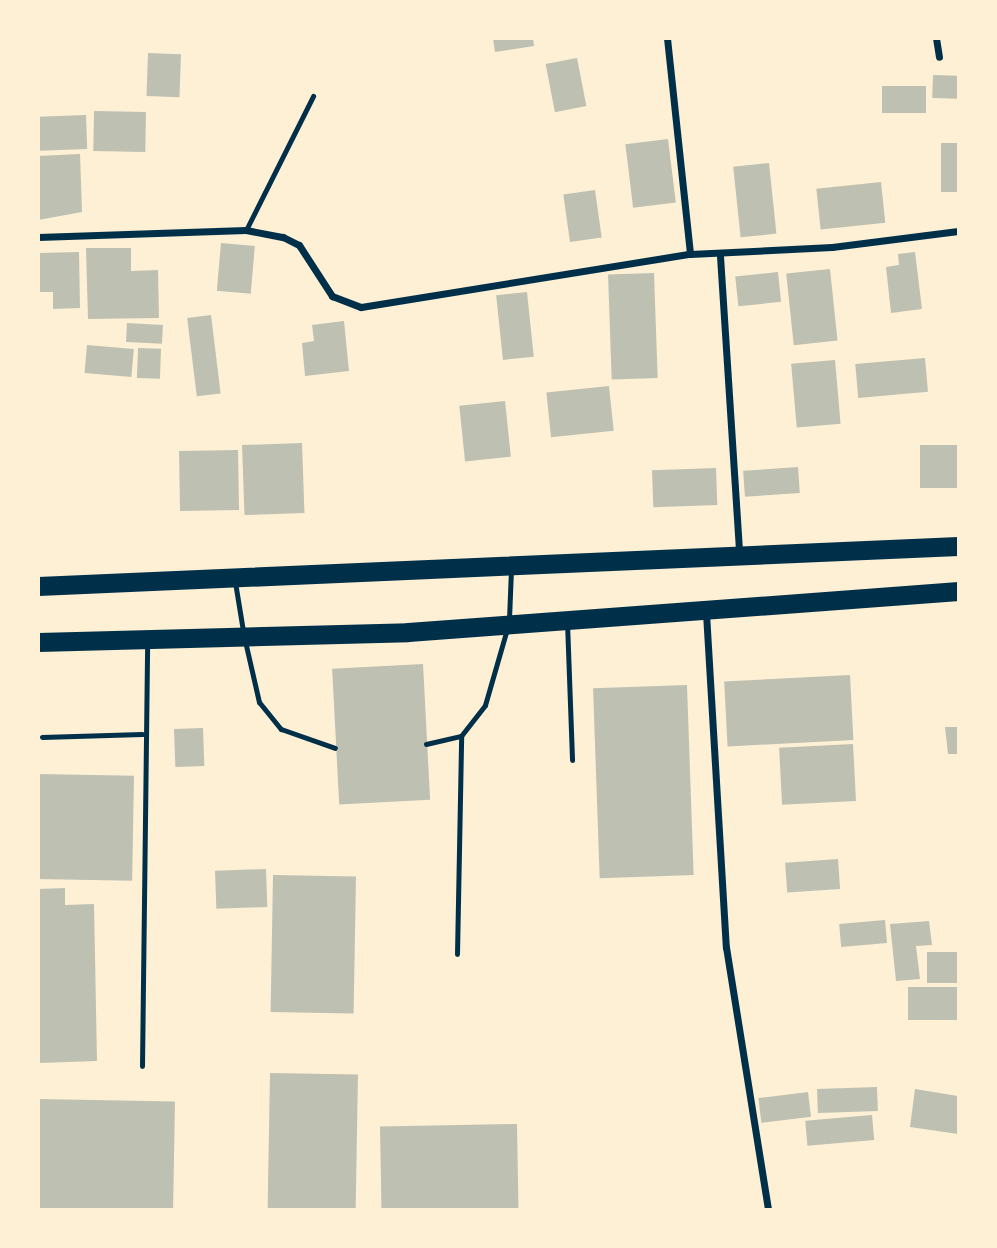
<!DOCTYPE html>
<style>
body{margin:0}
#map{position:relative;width:997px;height:1248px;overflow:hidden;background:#fdf0d5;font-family:"Roboto Condensed",sans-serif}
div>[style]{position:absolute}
.building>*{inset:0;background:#bec0b2;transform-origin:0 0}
.service>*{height:5px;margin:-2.5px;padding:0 2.5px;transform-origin:2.5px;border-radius:2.5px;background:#003049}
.minor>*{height:7px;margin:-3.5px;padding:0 3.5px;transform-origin:3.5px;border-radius:3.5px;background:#003049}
.trunk>*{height:19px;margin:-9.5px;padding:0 9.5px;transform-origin:9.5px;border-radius:9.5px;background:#003049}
span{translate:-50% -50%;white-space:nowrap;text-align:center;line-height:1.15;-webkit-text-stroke:7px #fdf0d5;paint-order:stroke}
.frame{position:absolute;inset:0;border:40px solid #fdf0d5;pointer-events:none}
</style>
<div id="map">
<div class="building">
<div style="clip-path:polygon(493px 38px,533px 38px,534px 46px,495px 52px)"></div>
<div style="left:148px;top:53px;width:33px;height:43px;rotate:2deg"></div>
<div style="left:577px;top:58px;width:49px;height:32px;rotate:79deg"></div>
<div style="left:933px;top:75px;width:25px;height:23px;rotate:2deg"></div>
<div style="left:926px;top:86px;width:27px;height:44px;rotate:90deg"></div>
<div style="left:94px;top:111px;width:52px;height:40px;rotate:1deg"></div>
<div style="left:86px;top:115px;width:34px;height:48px;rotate:88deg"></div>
<div style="left:668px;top:139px;width:64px;height:43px;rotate:83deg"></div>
<div style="left:941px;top:143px;width:17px;height:49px"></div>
<div style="clip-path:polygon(80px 154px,82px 212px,38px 220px,38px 156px)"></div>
<div style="left:769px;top:163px;width:71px;height:36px;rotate:84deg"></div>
<div style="left:881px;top:182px;width:41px;height:65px;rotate:84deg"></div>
<div style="left:595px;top:190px;width:48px;height:32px;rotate:82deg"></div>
<div style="left:221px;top:243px;width:34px;height:48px;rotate:5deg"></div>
<div style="clip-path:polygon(86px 248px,131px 248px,131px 271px,158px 270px,159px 318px,88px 319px)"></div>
<div style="clip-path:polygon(79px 252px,80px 308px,53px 309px,53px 292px,38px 292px,38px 253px)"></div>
<div style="clip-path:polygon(915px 252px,922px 309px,891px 313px,886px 267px,899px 265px,898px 254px)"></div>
<div style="left:830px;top:269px;width:72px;height:44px;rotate:84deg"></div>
<div style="left:778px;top:272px;width:30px;height:43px;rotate:84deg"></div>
<div style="left:654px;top:273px;width:105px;height:46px;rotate:88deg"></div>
<div style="left:527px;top:292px;width:65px;height:31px;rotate:84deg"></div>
<div style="left:211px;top:315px;width:79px;height:24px;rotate:83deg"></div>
<div style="clip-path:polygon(344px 321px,349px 371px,305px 376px,302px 343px,314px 341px,312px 325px)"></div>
<div style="left:127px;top:323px;width:36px;height:19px;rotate:3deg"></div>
<div style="left:87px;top:345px;width:47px;height:28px;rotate:5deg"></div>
<div style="left:138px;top:348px;width:23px;height:30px;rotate:2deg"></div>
<div style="left:925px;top:358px;width:34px;height:70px;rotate:85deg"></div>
<div style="left:835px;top:360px;width:64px;height:44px;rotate:85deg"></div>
<div style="left:609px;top:386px;width:45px;height:63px;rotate:84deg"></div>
<div style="left:505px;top:401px;width:56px;height:46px;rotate:84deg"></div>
<div style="left:302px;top:443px;width:70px;height:60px;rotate:88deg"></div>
<div style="left:958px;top:445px;width:43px;height:38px;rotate:90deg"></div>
<div style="left:238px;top:450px;width:60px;height:59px;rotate:89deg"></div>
<div style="left:798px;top:467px;width:26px;height:55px;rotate:86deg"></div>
<div style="left:716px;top:468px;width:37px;height:64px;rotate:88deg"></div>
<div style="left:423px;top:664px;width:136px;height:91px;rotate:87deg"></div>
<div style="left:850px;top:675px;width:65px;height:126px;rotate:87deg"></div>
<div style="left:687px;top:685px;width:190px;height:94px;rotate:88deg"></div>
<div style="clip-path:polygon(945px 727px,958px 727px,958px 754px,948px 754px)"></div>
<div style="left:203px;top:728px;width:38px;height:29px;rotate:88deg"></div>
<div style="left:853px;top:744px;width:57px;height:74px;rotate:87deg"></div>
<div style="left:38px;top:774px;width:96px;height:105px;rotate:1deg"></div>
<div style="left:838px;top:859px;width:30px;height:53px;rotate:86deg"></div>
<div style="left:266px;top:869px;width:38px;height:51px;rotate:88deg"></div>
<div style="left:273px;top:875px;width:83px;height:137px;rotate:1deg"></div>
<div style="clip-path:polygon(65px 888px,65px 905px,94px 904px,97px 1061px,38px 1063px,38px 889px)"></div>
<div style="left:885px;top:920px;width:23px;height:46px;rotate:85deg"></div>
<div style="clip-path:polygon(929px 921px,932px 945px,916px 946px,920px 979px,896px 981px,890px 924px)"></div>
<div style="left:958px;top:952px;width:31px;height:31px;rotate:90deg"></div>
<div style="left:958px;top:987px;width:33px;height:50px;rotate:90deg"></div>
<div style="left:270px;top:1073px;width:88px;height:137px;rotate:1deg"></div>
<div style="left:877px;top:1087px;width:24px;height:60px;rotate:88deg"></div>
<div style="clip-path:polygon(915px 1089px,958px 1096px,958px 1134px,910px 1127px)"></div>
<div style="left:808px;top:1092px;width:25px;height:50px;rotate:83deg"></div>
<div style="left:38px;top:1099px;width:137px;height:111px;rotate:1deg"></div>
<div style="left:872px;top:1115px;width:25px;height:67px;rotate:85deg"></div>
<div style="left:517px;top:1124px;width:84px;height:137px;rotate:89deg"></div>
</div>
<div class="service">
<div style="left:246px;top:230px;width:150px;rotate:-63.4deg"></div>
<div style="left:235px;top:582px;width:50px;rotate:80.7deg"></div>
<div style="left:509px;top:619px;width:49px;rotate:-87.7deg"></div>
<div style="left:567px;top:622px;width:138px;rotate:87.9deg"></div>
<div style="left:245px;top:641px;width:63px;rotate:77.1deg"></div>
<div style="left:259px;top:702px;width:35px;rotate:51deg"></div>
<div style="left:281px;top:729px;width:57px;rotate:19.4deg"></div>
<div style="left:42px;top:737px;width:100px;rotate:-1.7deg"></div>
<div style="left:426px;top:744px;width:36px;rotate:-13deg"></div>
<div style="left:461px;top:736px;width:39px;rotate:-52deg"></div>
<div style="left:485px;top:705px;width:79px;rotate:-73.9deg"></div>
<div style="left:457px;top:954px;width:218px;rotate:-88.9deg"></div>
<div style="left:142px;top:1066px;width:423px;rotate:-89.3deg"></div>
</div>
<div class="minor">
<div style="left:667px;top:38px;width:217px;rotate:83.9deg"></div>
<div style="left:936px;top:38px;width:19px;rotate:81deg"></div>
<div style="left:38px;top:237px;width:208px;rotate:-1.9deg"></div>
<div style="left:246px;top:230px;width:38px;rotate:11deg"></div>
<div style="left:283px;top:237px;width:18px;rotate:27deg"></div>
<div style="left:299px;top:245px;width:61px;rotate:57.1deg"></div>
<div style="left:332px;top:296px;width:31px;rotate:21deg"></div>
<div style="left:361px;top:307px;width:333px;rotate:-9.2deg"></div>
<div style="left:690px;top:254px;width:142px;rotate:-2.8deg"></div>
<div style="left:832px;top:247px;width:127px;rotate:-7.2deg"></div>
<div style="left:720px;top:256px;width:297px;rotate:86.3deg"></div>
<div style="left:706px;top:613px;width:335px;rotate:86.6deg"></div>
<div style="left:726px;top:947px;width:266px;rotate:80.9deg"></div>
</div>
<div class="trunk">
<div style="left:38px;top:586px;width:921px;rotate:-2.49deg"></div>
<div style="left:38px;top:642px;width:370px;rotate:-1.5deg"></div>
<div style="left:408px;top:632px;width:552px;rotate:-4.26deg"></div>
</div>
<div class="frame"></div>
</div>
